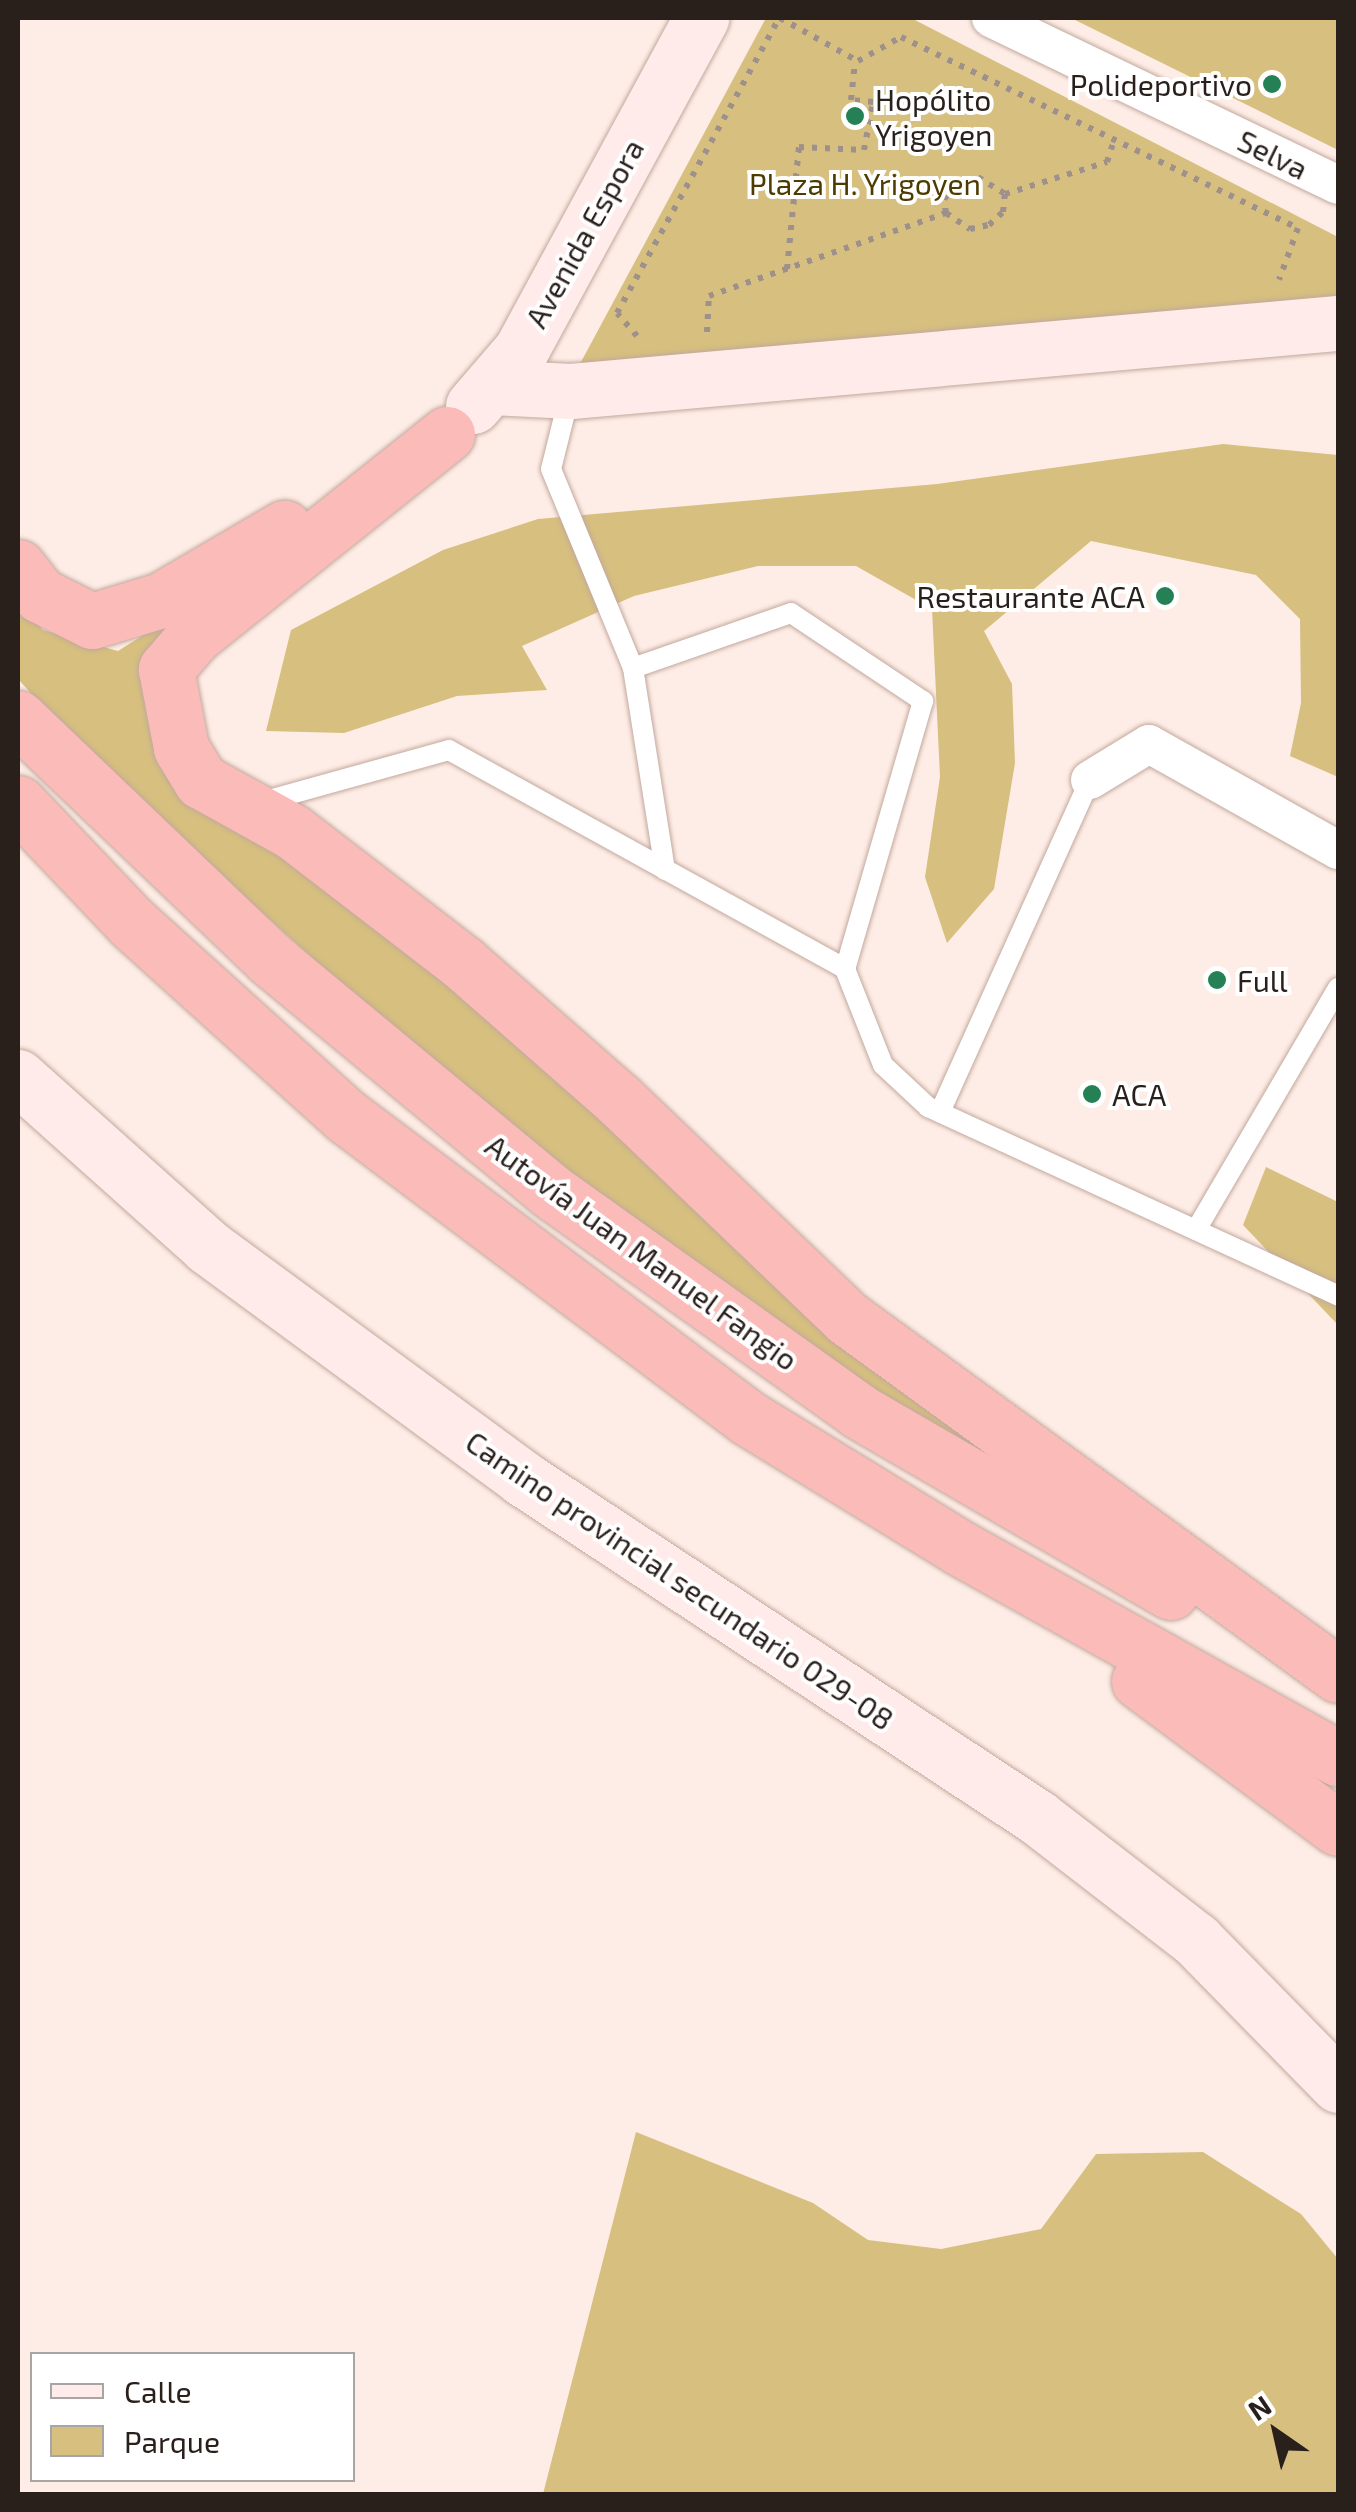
<!DOCTYPE html>
<meta charset="utf-8">
<style>
body{margin:0}
#map{position:relative;width:1356px;height:2512px;overflow:hidden;background:#feede6;font-family:"Exo 2",sans-serif}
div>[style]{position:absolute}
.green>*{inset:0;background:#d6bf7f}
.path>*{height:6px;margin-top:-3px;transform-origin:0;background:repeating-linear-gradient(90deg,#9e908a 0 5px,transparent 0 13px)}
.roads{filter:drop-shadow(0 0 2px #c2a89d) drop-shadow(0 0 2px #c2a89d)}
.lane>*{height:20px;margin:-10px;padding:0 10px;transform-origin:10px;border-radius:10px;background:#fff}
.street>*{height:38px;margin:-19px;padding:0 19px;transform-origin:19px;border-radius:19px;background:#fff}
.secondary>*{height:55px;margin:-27.5px;padding:0 27.5px;transform-origin:27.5px;border-radius:27.5px;background:#feebea}
.highway>*{height:55px;margin:-27.5px;padding:0 27.5px;transform-origin:27.5px;border-radius:27.5px;background:#fabbb9}
.dots>*{width:28px;height:28px;translate:-50% -50%;box-sizing:border-box;border:5px solid #fff;border-radius:50%}
span{translate:-50% -50%;white-space:nowrap;text-align:center;line-height:1.15;-webkit-text-stroke:8px #fff;paint-order:stroke}
.poi-label{font-size:30px;color:#291f1b}
.right{translate:-100% -50%;text-align:right}
.left{translate:0 -50%;text-align:left}
.street-label{font-size:30px;color:#291f1b}
.park-label{font-size:30px;color:#4d3b00}
.frame{position:absolute;inset:0;border:20px solid #291f1b;pointer-events:none}
.legend{position:absolute;left:30px;top:2352px;width:325px;height:130px;box-sizing:border-box;background:#fff;border:2px solid #a9a5a4;margin:0;padding:12px 18px;list-style:none;font-size:30px;color:#291f1b}
.legend li{display:flex;align-items:center;gap:20px;height:50px}
.legend b{width:50px;border:2px solid #a9a5a4}
.north{position:absolute;left:1226px;top:2382px;width:100px;height:100px;-webkit-text-stroke:8px #fff;paint-order:stroke;rotate:326deg;font-size:28px;font-weight:700;line-height:40px;text-align:center;color:#291f1b}
.north::after{content:'';display:block;margin:auto;width:35px;height:45px;background:#291f1b;clip-path:polygon(50% 0,100% 100%,50% 72%,0 100%)}
</style>
<div id="map">
<div class="green">
<div style="clip-path:polygon(766px 18px,911px 18px,1338px 237px,1338px 302px,574px 375px)"></div>
<div style="clip-path:polygon(1071px 18px,1338px 18px,1338px 150px)"></div>
<div style="clip-path:polygon(1223px 444px,1338px 455px,1338px 777px,1290px 756px,1301px 703px,1300px 619px,1256px 575px,1091px 541px,984px 631px,1012px 684px,1015px 763px,994px 889px,947px 943px,925px 877px,940px 777px,932px 609px,856px 566px,758px 566px,634px 596px,522px 646px,547px 690px,457px 696px,344px 733px,266px 731px,291px 630px,443px 550px,538px 519px,937px 484px)"></div>
<div style="clip-path:polygon(295px 539px,152px 693px,338px 892px,1103px 1529px,880px 1395px,688px 1267px,455px 1087px,86px 754px,18px 679px,18px 603px,43px 630px,118px 651px)"></div>
<div style="clip-path:polygon(1266px 1167px,1338px 1202px,1338px 1325px,1243px 1225px)"></div>
<div style="clip-path:polygon(636px 2132px,813px 2203px,868px 2240px,941px 2249px,1041px 2229px,1096px 2154px,1203px 2152px,1301px 2214px,1338px 2259px,1338px 2494px,543px 2494px)"></div>
</div>
<div class="path">
<div style="left:780px;top:18px;width:89px;rotate:28.9deg"></div>
<div style="left:858px;top:61px;width:49px;rotate:-29.2deg"></div>
<div style="left:901px;top:37px;width:441px;rotate:25.7deg"></div>
<div style="left:1298px;top:228px;width:55px;rotate:110.1deg"></div>
<div style="left:946px;top:213px;width:14px;rotate:-98deg"></div>
<div style="left:944px;top:199px;width:19px;rotate:-51deg"></div>
<div style="left:956px;top:184px;width:23px;rotate:-18deg"></div>
<div style="left:978px;top:177px;width:32px;rotate:32deg"></div>
<div style="left:787px;top:269px;width:123px;rotate:-84.4deg"></div>
<div style="left:799px;top:147px;width:65px;rotate:2.6deg"></div>
<div style="left:864px;top:150px;width:49px;rotate:-79.4deg"></div>
<div style="left:873px;top:102px;width:22px;rotate:-175deg"></div>
<div style="left:851px;top:100px;width:36px;rotate:-84deg"></div>
<div style="left:707px;top:332px;width:36px;rotate:-87deg"></div>
<div style="left:709px;top:296px;width:251px;rotate:-19.3deg"></div>
<div style="left:946px;top:213px;width:29px;rotate:34deg"></div>
<div style="left:970px;top:229px;width:19px;rotate:-12deg"></div>
<div style="left:989px;top:225px;width:19px;rotate:-43deg"></div>
<div style="left:1003px;top:212px;width:18px;rotate:-84deg"></div>
<div style="left:1005px;top:194px;width:107px;rotate:-17.4deg"></div>
<div style="left:1107px;top:162px;width:23px;rotate:-72deg"></div>
<div style="left:637px;top:336px;width:30px;rotate:-131deg"></div>
<div style="left:617px;top:313px;width:337px;rotate:-61.2deg"></div>
</div>
<div class="roads">
<div class="lane">
<div style="left:570px;top:393px;width:78px;rotate:104deg"></div>
<div style="left:551px;top:469px;width:215px;rotate:67.6deg"></div>
<div style="left:262px;top:802px;width:194px;rotate:-15.5deg"></div>
<div style="left:449px;top:750px;width:453px;rotate:28.9deg"></div>
<div style="left:845px;top:969px;width:103px;rotate:68.4deg"></div>
<div style="left:883px;top:1065px;width:62px;rotate:43deg"></div>
<div style="left:928px;top:1107px;width:451px;rotate:24.7deg"></div>
<div style="left:665px;top:870px;width:205px;rotate:-99deg"></div>
<div style="left:633px;top:668px;width:167px;rotate:-19.2deg"></div>
<div style="left:791px;top:613px;width:159px;rotate:33.7deg"></div>
<div style="left:923px;top:701px;width:279px;rotate:106.2deg"></div>
<div style="left:940px;top:1112px;width:364px;rotate:-65.7deg"></div>
<div style="left:1196px;top:1230px;width:281px;rotate:-59.6deg"></div>
</div>
<div class="street">
<div style="left:991px;top:18px;width:385px;rotate:25.7deg"></div>
<div style="left:1090px;top:780px;width:69px;rotate:-31.4deg"></div>
<div style="left:1149px;top:744px;width:217px;rotate:29.3deg"></div>
</div>
<div class="secondary">
<div style="left:492px;top:387px;width:79px;rotate:2.9deg"></div>
<div style="left:571px;top:391px;width:770px;rotate:-5.07deg"></div>
<div style="left:473px;top:406px;width:74px;rotate:-49.4deg"></div>
<div style="left:521px;top:350px;width:378px;rotate:-61.5deg"></div>
<div style="left:18px;top:1077px;width:255px;rotate:41.8deg"></div>
<div style="left:208px;top:1247px;width:390px;rotate:36.3deg"></div>
<div style="left:522px;top:1478px;width:617px;rotate:33.36deg"></div>
<div style="left:1037px;top:1817px;width:201px;rotate:37.7deg"></div>
<div style="left:1196px;top:1940px;width:203px;rotate:45.6deg"></div>
</div>
<div class="highway">
<div style="left:447px;top:434px;width:322px;rotate:141.4deg"></div>
<div style="left:195px;top:635px;width:45px;rotate:130.5deg"></div>
<div style="left:166px;top:669px;width:80px;rotate:79.2deg"></div>
<div style="left:181px;top:748px;width:39px;rotate:59deg"></div>
<div style="left:201px;top:781px;width:105px;rotate:29deg"></div>
<div style="left:293px;top:832px;width:215px;rotate:37.6deg"></div>
<div style="left:463px;top:963px;width:208px;rotate:41.3deg"></div>
<div style="left:619px;top:1100px;width:315px;rotate:43.7deg"></div>
<div style="left:847px;top:1318px;width:607px;rotate:36.02deg"></div>
<div style="left:18px;top:567px;width:36px;rotate:52deg"></div>
<div style="left:40px;top:595px;width:58px;rotate:26.6deg"></div>
<div style="left:92px;top:621px;width:72px;rotate:-16.9deg"></div>
<div style="left:161px;top:600px;width:143px;rotate:-30.3deg"></div>
<div style="left:18px;top:718px;width:347px;rotate:43.7deg"></div>
<div style="left:269px;top:958px;width:364px;rotate:39.6deg"></div>
<div style="left:549px;top:1190px;width:382px;rotate:35.5deg"></div>
<div style="left:860px;top:1412px;width:359px;rotate:30.1deg"></div>
<div style="left:18px;top:803px;width:166px;rotate:46.5deg"></div>
<div style="left:132px;top:923px;width:290px;rotate:42.1deg"></div>
<div style="left:347px;top:1117px;width:501px;rotate:36.89deg"></div>
<div style="left:748px;top:1418px;width:249px;rotate:31.5deg"></div>
<div style="left:960px;top:1548px;width:432px;rotate:29.1deg"></div>
<div style="left:1139px;top:1681px;width:247px;rotate:36.5deg"></div>
</div>
</div>
<div class="dots">
<div style="left:1272px;top:84px;background:#268056"></div>
<div style="left:855px;top:116px;background:#268056"></div>
<div style="left:1165px;top:596px;background:#268056"></div>
<div style="left:1217px;top:980px;background:#268056"></div>
<div style="left:1092px;top:1094px;background:#268056"></div>
</div>
<div class="poi-label">
<span class="right" style="left:1252px;top:84px">Polideportivo</span>
<span class="left" style="left:875px;top:116px">Hopólito<br>Yrigoyen</span>
<span class="right" style="left:1145px;top:596px">Restaurante ACA</span>
<span class="left" style="left:1237px;top:980px">Full</span>
<span class="left" style="left:1112px;top:1094px">ACA</span>
</div>
<div class="street-label">
<span style="left:1273px;top:154px;rotate:26deg">Selva</span>
<span style="left:584px;top:233px;rotate:-61deg">Avenida Espora</span>
<span style="left:642px;top:1252px;rotate:36deg">Autovía Juan Manuel Fangio</span>
<span style="left:680px;top:1580px;rotate:34deg">Camino provincial secundario 029-08</span>
</div>
<div class="park-label">
<span style="left:865px;top:183px">Plaza H. Yrigoyen</span>
</div>
<div class="frame"></div>
<ul class="legend">
<li><b style="height:12px;background:#feebea"></b>Calle</li>
<li><b style="height:28px;background:#d6bf7f"></b>Parque</li>
</ul>
<div class="north">N</div>
</div>
